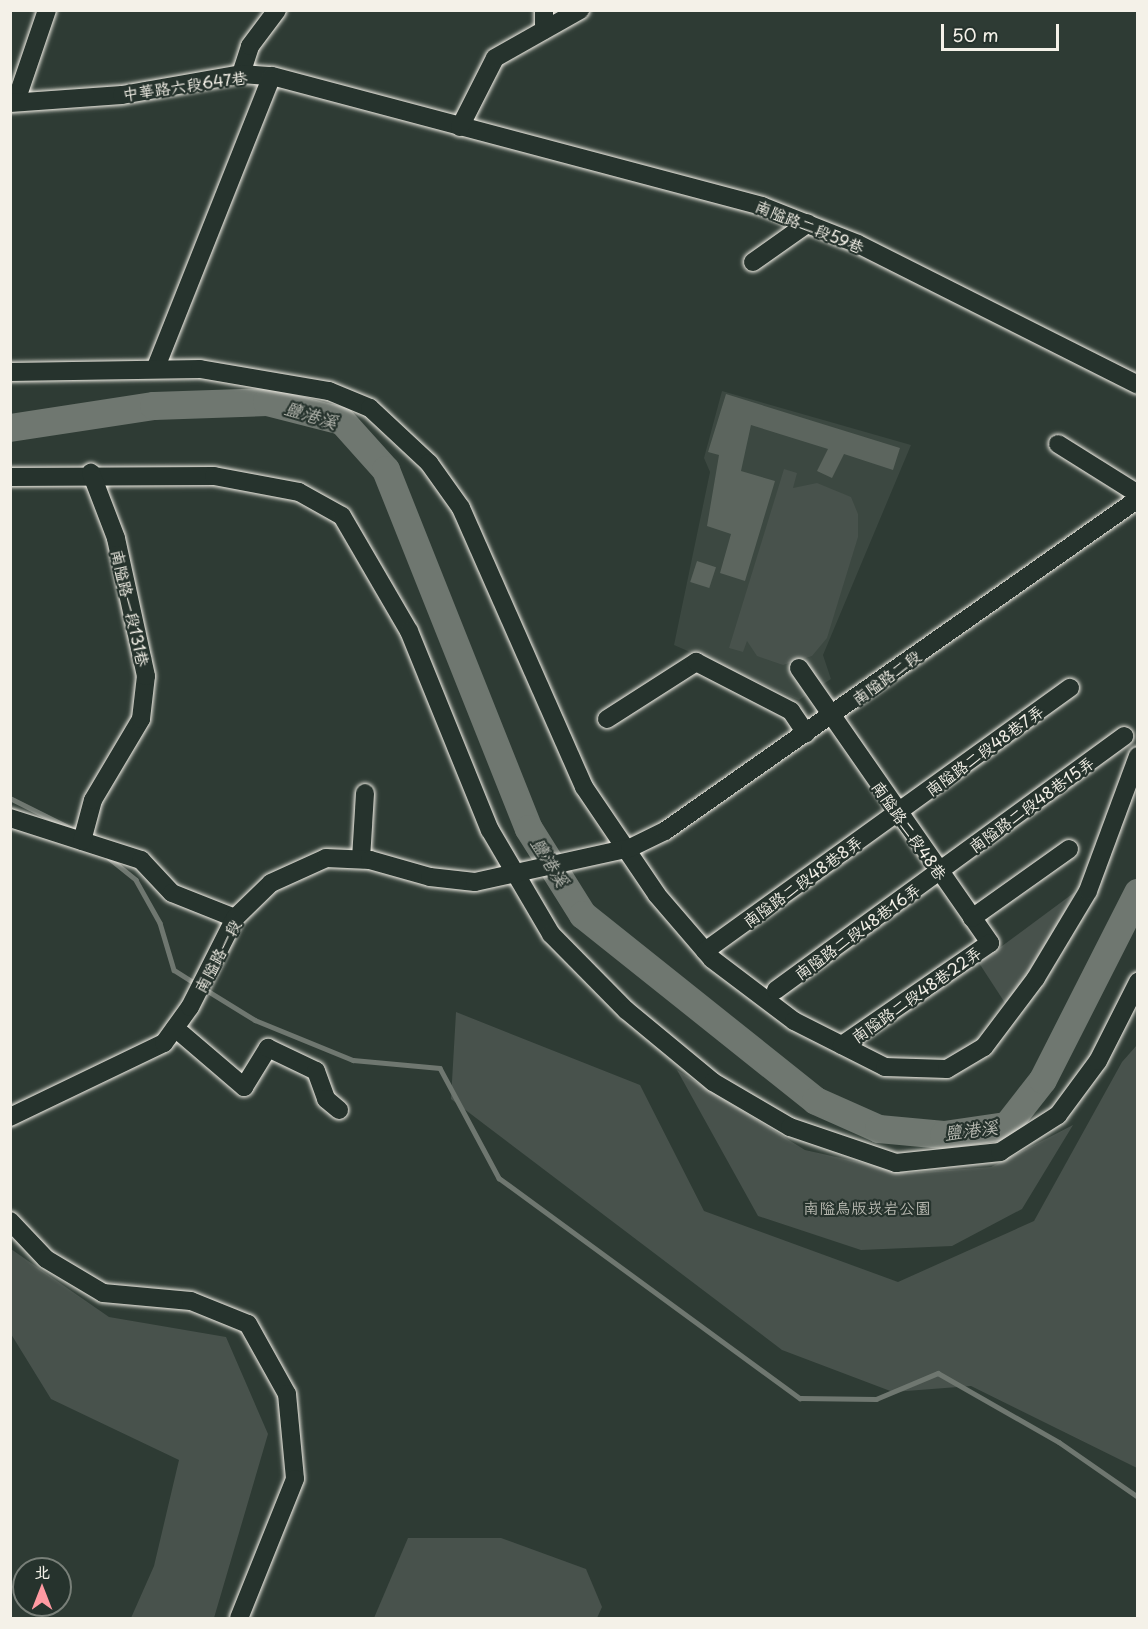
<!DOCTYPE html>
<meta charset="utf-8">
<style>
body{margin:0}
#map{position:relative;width:1148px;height:1629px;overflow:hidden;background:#2e3b34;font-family:"Playpen Sans","LXGW WenKai TC",sans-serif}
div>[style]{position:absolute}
.built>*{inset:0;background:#3c4841}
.green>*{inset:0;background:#48524c}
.stream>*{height:4.5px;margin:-2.25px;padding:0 2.25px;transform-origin:2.25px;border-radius:2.25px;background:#6f7770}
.river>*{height:28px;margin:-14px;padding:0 14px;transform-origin:14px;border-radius:14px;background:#6f7770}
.building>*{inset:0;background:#5c655e;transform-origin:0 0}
.roads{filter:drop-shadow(0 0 2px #f4f1e8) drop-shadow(0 0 2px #f4f1e8)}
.minor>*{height:18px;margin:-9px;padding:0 9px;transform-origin:9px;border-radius:9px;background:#26332d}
span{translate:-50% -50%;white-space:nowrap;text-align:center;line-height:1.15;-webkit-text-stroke:4.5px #26332d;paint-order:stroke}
.street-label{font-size:16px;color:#f4f1e8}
.park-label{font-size:16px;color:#b8b9b1}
.water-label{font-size:18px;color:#b8bab2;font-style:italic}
.frame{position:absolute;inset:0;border:12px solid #f4f1e8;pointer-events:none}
.north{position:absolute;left:12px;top:1557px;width:60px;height:60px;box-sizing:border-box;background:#26332d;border:2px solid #787f78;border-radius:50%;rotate:0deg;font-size:16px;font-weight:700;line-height:24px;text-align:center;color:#f4f1e8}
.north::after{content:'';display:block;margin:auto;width:21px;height:27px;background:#ff9aa2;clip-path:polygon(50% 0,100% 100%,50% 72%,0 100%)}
.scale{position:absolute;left:941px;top:24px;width:118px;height:27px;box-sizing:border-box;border:3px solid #f4f1e8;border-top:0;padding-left:8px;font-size:18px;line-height:21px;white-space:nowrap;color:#f4f1e8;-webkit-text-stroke:4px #26332d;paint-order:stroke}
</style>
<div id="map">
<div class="built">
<div style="clip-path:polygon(722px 391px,911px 445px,823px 655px,831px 679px,799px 700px,674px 645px,710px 472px,704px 458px)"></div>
</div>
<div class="green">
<div style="clip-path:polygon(784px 469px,797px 473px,793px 488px,817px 483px,851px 497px,858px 514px,858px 537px,827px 638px,812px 656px,783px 665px,757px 656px,747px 641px,743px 652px,729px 648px)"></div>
<div style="clip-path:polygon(1075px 892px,1043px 954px,1007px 1006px,979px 963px)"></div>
<div style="clip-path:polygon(456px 1012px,640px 1085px,704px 1211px,898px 1282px,1034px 1221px,1122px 1062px,1137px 1045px,1137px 1468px,971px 1386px,893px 1392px,782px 1350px,451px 1099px)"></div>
<div style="clip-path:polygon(677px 1070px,805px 1150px,908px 1173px,991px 1167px,1073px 1125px,1022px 1209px,952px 1246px,861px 1250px,758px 1216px)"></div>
<div style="clip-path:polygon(11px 1249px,109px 1317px,226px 1337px,268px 1434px,214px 1618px,131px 1618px,154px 1566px,179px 1460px,51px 1399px,11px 1334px)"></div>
<div style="clip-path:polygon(408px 1538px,501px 1538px,586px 1569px,602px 1607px,597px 1618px,374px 1618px)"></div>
</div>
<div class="stream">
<div style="left:10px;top:798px;width:74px;rotate:26.6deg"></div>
<div style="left:108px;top:857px;width:36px;rotate:39deg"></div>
<div style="left:136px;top:880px;width:49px;rotate:60.8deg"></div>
<div style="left:160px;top:923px;width:49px;rotate:73.4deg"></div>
<div style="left:174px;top:970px;width:26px;rotate:32deg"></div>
<div style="left:203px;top:988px;width:61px;rotate:31.6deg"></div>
<div style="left:255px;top:1020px;width:106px;rotate:22.2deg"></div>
<div style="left:353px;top:1060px;width:87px;rotate:5.3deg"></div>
<div style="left:440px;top:1068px;width:125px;rotate:61.8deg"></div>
<div style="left:499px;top:1178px;width:373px;rotate:36.2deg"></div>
<div style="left:800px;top:1398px;width:76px;rotate:0.8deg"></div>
<div style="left:876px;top:1399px;width:67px;rotate:-22.8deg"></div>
<div style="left:938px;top:1373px;width:139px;rotate:29.7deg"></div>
<div style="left:1059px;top:1442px;width:96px;rotate:34.8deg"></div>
</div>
<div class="river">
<div style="left:10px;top:428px;width:146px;rotate:-8.7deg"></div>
<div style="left:154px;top:406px;width:113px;rotate:-2deg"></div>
<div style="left:267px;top:402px;width:77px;rotate:14.2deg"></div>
<div style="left:342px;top:421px;width:66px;rotate:48.1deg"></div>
<div style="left:386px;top:470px;width:386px;rotate:68.3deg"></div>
<div style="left:529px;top:829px;width:102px;rotate:57.9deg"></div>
<div style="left:583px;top:915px;width:298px;rotate:38.6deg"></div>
<div style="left:816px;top:1101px;width:69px;rotate:24deg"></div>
<div style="left:879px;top:1129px;width:65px;rotate:5.3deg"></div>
<div style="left:944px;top:1135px;width:64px;rotate:-8.1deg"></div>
<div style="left:1007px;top:1126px;width:58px;rotate:-52deg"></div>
<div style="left:1043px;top:1080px;width:210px;rotate:-63.1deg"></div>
</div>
<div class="building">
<div style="clip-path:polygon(726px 394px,900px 448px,893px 470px,844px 454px,832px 478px,817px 471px,828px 449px,751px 425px,741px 471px,775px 481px,745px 581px,720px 573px,731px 534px,707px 526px,719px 455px,708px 452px)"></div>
<div style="left:697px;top:561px;width:20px;height:22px;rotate:18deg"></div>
</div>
<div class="roads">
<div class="minor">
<div style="left:544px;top:10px;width:20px;rotate:90deg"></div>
<div style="left:241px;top:74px;width:29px;rotate:-72deg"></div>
<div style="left:250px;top:46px;width:45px;rotate:-53.1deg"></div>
<div style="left:16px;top:101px;width:96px;rotate:-71.2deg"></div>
<div style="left:10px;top:103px;width:112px;rotate:-4.1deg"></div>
<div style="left:122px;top:95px;width:121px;rotate:-10deg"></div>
<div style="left:241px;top:74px;width:31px;rotate:4deg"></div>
<div style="left:272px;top:76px;width:507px;rotate:14.86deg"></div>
<div style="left:762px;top:206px;width:103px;rotate:21.6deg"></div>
<div style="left:858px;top:244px;width:313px;rotate:26.7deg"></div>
<div style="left:460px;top:127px;width:77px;rotate:-63.1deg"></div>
<div style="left:495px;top:58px;width:98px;rotate:-29.5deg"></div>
<div style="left:753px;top:262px;width:67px;rotate:-35.3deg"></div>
<div style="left:156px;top:367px;width:313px;rotate:-68.3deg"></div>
<div style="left:10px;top:372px;width:190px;rotate:-0.9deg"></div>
<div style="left:200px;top:369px;width:131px;rotate:9.7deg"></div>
<div style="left:329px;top:391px;width:44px;rotate:22.5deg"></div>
<div style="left:370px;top:408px;width:81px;rotate:43deg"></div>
<div style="left:429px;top:463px;width:55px;rotate:54.6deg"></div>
<div style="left:461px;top:508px;width:305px;rotate:66.2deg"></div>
<div style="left:584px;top:787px;width:130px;rotate:55.9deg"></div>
<div style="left:657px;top:895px;width:84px;rotate:49.3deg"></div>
<div style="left:712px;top:959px;width:103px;rotate:37.1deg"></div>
<div style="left:794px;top:1021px;width:102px;rotate:26.8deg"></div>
<div style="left:885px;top:1067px;width:62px;rotate:1.8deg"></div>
<div style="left:947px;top:1069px;width:43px;rotate:-30.7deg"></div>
<div style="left:984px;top:1047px;width:86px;rotate:-53deg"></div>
<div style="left:1036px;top:978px;width:101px;rotate:-59.1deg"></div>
<div style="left:1088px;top:891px;width:144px;rotate:-69.7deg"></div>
<div style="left:1058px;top:444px;width:94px;rotate:32deg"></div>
<div style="left:10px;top:477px;width:204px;rotate:-0.3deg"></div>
<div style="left:214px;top:476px;width:86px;rotate:10.7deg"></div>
<div style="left:299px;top:492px;width:49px;rotate:29.2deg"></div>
<div style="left:342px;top:516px;width:133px;rotate:59.8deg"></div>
<div style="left:409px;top:631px;width:215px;rotate:67.9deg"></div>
<div style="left:490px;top:830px;width:121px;rotate:59.6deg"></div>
<div style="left:551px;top:934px;width:107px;rotate:45.4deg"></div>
<div style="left:626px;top:1010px;width:113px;rotate:39.6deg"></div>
<div style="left:713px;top:1082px;width:89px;rotate:30.3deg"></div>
<div style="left:790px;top:1127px;width:112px;rotate:18.8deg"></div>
<div style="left:896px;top:1163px;width:105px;rotate:-6deg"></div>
<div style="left:1000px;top:1152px;width:69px;rotate:-32.5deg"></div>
<div style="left:1058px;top:1115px;width:67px;rotate:-53.5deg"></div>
<div style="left:1098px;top:1061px;width:89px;rotate:-63.1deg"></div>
<div style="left:799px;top:668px;width:335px;rotate:55.2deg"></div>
<div style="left:990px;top:943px;width:180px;rotate:145.4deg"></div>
<div style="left:607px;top:719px;width:106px;rotate:-32.6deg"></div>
<div style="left:696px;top:662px;width:107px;rotate:27.3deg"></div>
<div style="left:791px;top:711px;width:27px;rotate:56deg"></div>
<div style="left:10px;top:818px;width:138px;rotate:17.8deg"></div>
<div style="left:141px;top:860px;width:45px;rotate:46.8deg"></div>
<div style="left:172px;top:893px;width:68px;rotate:21.6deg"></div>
<div style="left:82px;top:841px;width:42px;rotate:-75deg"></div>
<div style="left:93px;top:800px;width:94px;rotate:-59.3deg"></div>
<div style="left:141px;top:719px;width:43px;rotate:-83.4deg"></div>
<div style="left:146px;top:676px;width:141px;rotate:-102.3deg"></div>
<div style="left:116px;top:538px;width:70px;rotate:-111deg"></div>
<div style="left:361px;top:859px;width:66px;rotate:-86.5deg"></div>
<div style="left:972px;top:918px;width:119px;rotate:-35.4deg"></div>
<div style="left:705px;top:951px;width:450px;rotate:-35.8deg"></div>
<div style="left:776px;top:990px;width:431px;rotate:-36.1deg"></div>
<div style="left:175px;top:1028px;width:91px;rotate:40.5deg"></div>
<div style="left:244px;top:1087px;width:46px;rotate:-58.4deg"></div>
<div style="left:268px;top:1048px;width:53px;rotate:25.6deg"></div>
<div style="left:316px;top:1071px;width:30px;rotate:70deg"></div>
<div style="left:326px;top:1099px;width:17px;rotate:40deg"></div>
<div style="left:10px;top:1117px;width:171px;rotate:-25.7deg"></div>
<div style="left:164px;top:1043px;width:44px;rotate:-54.2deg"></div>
<div style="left:190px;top:1007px;width:100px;rotate:-63.2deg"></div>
<div style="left:235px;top:918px;width:50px;rotate:-44.2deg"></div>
<div style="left:271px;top:883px;width:60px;rotate:-24.4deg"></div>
<div style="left:326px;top:858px;width:44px;rotate:2.6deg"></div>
<div style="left:370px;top:860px;width:62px;rotate:15.8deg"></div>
<div style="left:430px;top:877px;width:45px;rotate:6.3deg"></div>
<div style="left:475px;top:882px;width:159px;rotate:-12.4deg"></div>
<div style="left:630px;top:848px;width:39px;rotate:-26deg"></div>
<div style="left:665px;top:831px;width:578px;rotate:-35.07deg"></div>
<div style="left:10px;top:1221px;width:52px;rotate:46.5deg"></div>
<div style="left:46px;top:1259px;width:66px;rotate:30.8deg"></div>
<div style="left:103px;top:1293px;width:88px;rotate:5.2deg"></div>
<div style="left:191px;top:1301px;width:61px;rotate:22deg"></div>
<div style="left:248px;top:1324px;width:80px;rotate:60.9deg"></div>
<div style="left:287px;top:1394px;width:85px;rotate:84.6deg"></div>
<div style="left:295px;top:1479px;width:150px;rotate:111.9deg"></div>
</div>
</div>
<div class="street-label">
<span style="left:185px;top:85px;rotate:-8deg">中華路六段647巷</span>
<span style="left:810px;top:226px;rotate:22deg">南隘路二段59巷</span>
<span style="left:131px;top:608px;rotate:77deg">南隘路一段131巷</span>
<span style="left:886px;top:677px;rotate:-36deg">南隘路二段</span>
<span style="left:984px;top:750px;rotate:-36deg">南隘路二段48巷7弄</span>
<span style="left:1031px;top:804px;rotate:-36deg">南隘路二段48巷15弄</span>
<span style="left:910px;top:830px;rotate:55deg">南隘路二段48巷</span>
<span style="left:802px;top:881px;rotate:-36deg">南隘路二段48巷8弄</span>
<span style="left:857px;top:931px;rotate:-36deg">南隘路二段48巷16弄</span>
<span style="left:217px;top:956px;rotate:-62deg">南隘路一段</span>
<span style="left:916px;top:994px;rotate:-35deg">南隘路二段48巷22弄</span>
</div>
<div class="park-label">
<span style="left:867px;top:1207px">南隘烏版崁岩公園</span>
</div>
<div class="water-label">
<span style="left:311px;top:415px;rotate:17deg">鹽港溪</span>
<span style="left:550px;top:862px;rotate:58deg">鹽港溪</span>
<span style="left:971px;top:1130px;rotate:-7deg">鹽港溪</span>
</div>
<div class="frame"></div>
<div class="north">北</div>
<div class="scale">50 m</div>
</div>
